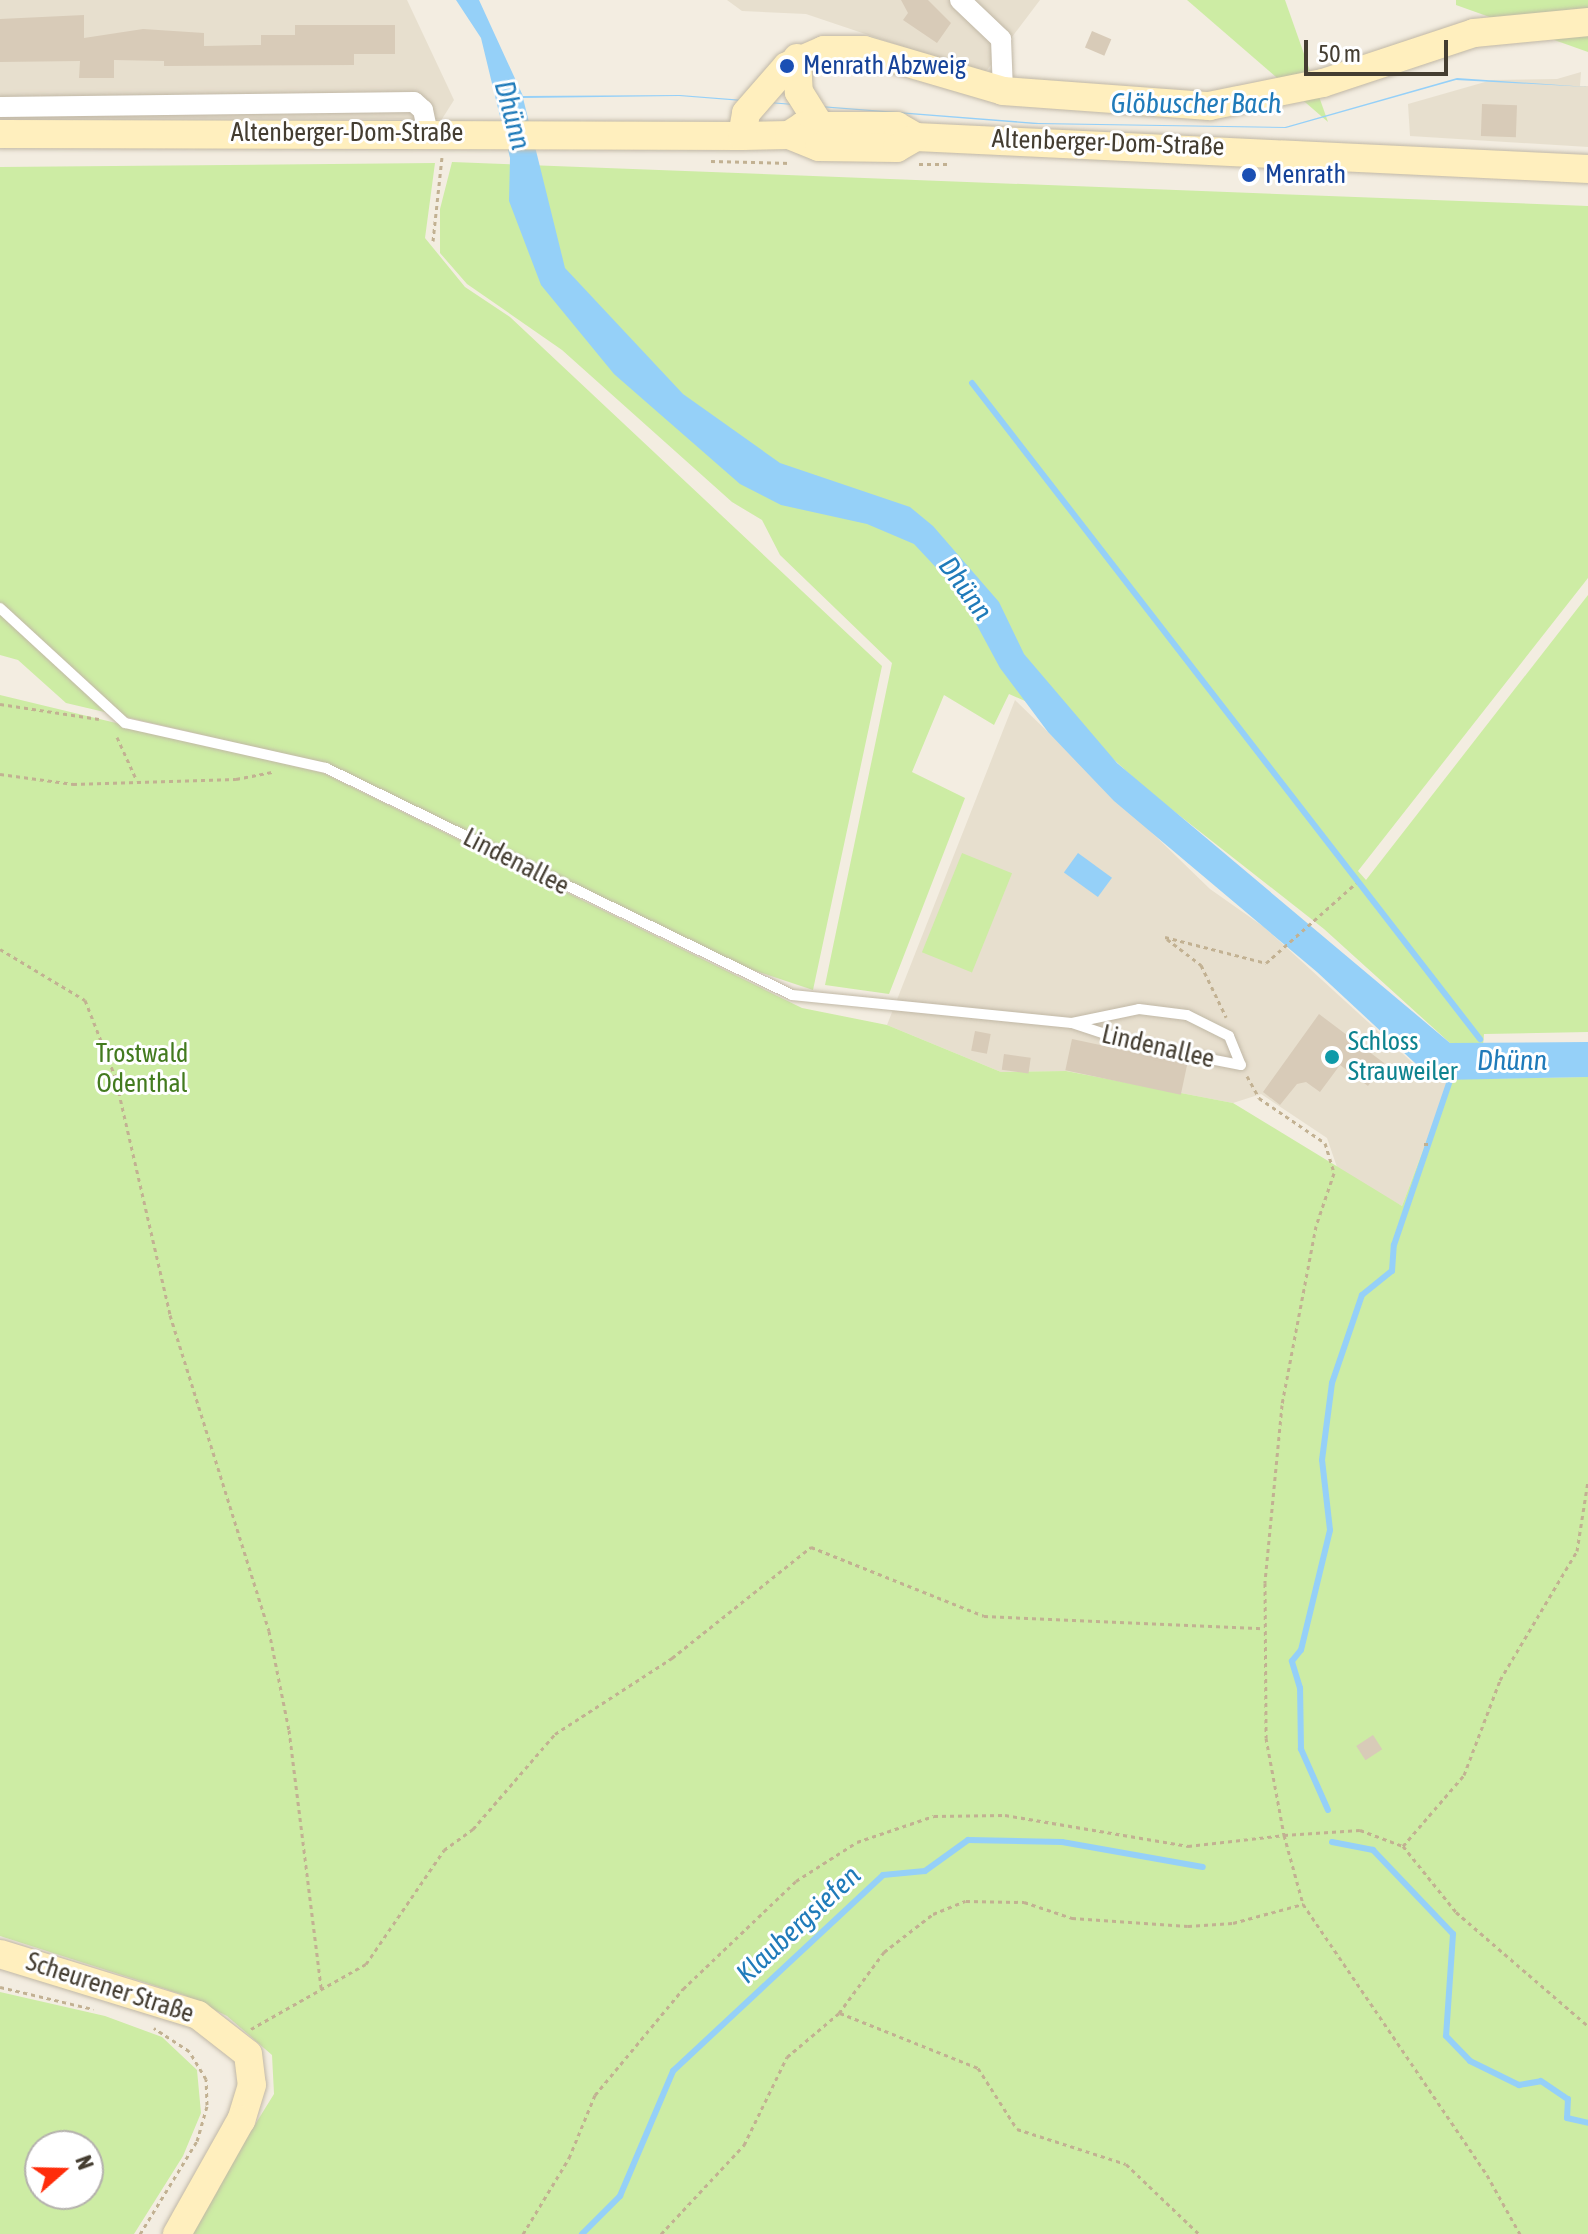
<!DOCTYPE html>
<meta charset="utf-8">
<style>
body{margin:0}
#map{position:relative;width:1588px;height:2234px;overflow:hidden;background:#f3ede1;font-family:"Asap Condensed",sans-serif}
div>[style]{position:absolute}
.residential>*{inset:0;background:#e7dfce}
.green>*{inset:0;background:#cdeca4;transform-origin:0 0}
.water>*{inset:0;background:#95d0f8;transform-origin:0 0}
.stream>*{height:6px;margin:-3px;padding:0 3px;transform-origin:3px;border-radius:3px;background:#95d0f8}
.building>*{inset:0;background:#d8cbb8;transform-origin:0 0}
.path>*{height:3px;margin-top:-1.5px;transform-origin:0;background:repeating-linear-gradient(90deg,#c2b192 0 4px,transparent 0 8px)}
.roads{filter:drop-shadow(0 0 2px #c1b8a6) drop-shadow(0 0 2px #c1b8a6)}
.lane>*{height:10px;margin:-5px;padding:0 5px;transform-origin:5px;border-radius:5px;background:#fff}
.street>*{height:20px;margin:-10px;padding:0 10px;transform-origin:10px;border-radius:10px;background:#fff}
.secondary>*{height:28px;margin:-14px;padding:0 14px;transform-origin:14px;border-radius:14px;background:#ffefbe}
.dots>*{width:22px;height:22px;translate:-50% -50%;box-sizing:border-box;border:4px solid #fff;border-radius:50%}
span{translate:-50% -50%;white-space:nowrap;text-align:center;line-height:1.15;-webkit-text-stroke:6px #fff;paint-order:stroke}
.transit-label{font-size:26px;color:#164399}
.left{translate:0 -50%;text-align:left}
.street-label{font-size:26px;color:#443d31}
.culture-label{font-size:26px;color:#0d838f}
.park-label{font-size:26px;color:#437b1f}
.water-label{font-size:28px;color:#207bba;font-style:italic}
.north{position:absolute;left:24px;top:2130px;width:80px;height:80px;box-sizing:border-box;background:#fff;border:2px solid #b4b1ad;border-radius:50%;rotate:70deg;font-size:22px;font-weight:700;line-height:32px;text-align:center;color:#443d31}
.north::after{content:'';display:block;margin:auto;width:28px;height:36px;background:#ff2d0b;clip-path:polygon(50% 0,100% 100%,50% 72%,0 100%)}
.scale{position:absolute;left:1304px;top:40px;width:144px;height:36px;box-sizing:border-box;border:4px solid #443d31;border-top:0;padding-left:10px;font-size:24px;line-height:28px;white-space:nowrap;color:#443d31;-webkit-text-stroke:6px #fff;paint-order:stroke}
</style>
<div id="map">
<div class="residential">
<div style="clip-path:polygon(0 0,407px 0,454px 100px,442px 119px,0 118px)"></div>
<div style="clip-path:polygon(727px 0,1040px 0,984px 74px,806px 14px,742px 11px)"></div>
<div style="clip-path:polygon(1581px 72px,1580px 86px,1588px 86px,1588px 147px,1410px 136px,1408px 104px,1492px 80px,1557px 79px)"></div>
<div style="clip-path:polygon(1015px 700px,1210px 889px,1264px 927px,1414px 1064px,1450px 1079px,1402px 1206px,1338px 1170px,1327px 1138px,1261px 1094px,1233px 1103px,1066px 1071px,1001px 1072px,887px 1025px)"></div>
</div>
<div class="green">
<div style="clip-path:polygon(1187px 0,1285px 0,1328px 122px)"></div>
<div style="clip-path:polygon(1456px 0,1588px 0,1588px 52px,1456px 5px)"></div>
<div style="clip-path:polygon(452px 162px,1588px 206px,1588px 578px,1358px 871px,1366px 880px,1588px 595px,1588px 1032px,1484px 1034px,1483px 1046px,1450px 1043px,1324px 929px,1147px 790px,1073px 722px,1009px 694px,994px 725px,944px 695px,912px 772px,965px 798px,889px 994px,825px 985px,892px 663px,780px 555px,762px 520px,732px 502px,562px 350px,467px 284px,440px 253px,440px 209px)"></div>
<div style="clip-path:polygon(435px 163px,425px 238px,465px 287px,510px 317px,882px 666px,813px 990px,723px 960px,327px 764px,66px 703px,18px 660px,0 655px,0 167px)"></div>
<div style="clip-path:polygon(0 695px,323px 773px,802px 1008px,887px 1025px,1001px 1072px,1066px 1071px,1233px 1103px,1402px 1206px,1450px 1079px,1588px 1077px,1588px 2234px,187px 2234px,274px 2094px,272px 2055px,227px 2016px,184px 1995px,0 1936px)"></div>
<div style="left:962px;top:853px;width:54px;height:107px;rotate:22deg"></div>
<div style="clip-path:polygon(evenodd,0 1992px,105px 2016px,162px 2037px,197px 2070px,201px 2113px,183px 2156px,134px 2234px,0 2234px,0 1992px,40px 2146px,88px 2146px,88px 2194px,40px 2194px,40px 2146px)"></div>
</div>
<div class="water">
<div style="clip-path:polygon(456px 0,479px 0,523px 96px,680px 95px,1039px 123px,1285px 127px,1457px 78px,1588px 87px,1456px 80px,1286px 128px,1034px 124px,679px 96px,523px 98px,565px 268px,683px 394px,780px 463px,910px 507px,933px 526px,999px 602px,1024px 654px,1117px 763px,1450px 1043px,1588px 1042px,1588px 1077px,1443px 1080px,1415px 1063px,1317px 972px,1114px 801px,1048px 732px,1000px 668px,959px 592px,914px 544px,867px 524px,781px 505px,740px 484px,614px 374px,541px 285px,509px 201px,510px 158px,481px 38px)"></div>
<div style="left:1078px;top:853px;width:42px;height:24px;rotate:36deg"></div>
</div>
<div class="stream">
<div style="left:972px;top:383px;width:830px;rotate:52.25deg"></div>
<div style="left:1328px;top:1810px;width:67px;rotate:-113.9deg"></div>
<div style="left:1301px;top:1749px;width:61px;rotate:-90.9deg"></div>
<div style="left:1300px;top:1688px;width:28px;rotate:-107deg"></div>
<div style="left:1292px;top:1661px;width:14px;rotate:-51deg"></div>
<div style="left:1301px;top:1650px;width:123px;rotate:-76.4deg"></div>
<div style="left:1330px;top:1530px;width:70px;rotate:-96.5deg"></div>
<div style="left:1322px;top:1460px;width:78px;rotate:-82.6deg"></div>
<div style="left:1332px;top:1383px;width:93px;rotate:-71.2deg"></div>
<div style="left:1362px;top:1295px;width:38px;rotate:-39deg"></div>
<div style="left:1392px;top:1271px;width:26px;rotate:-86deg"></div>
<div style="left:1394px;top:1245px;width:183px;rotate:-71.2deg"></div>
<div style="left:1332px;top:1842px;width:42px;rotate:11deg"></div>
<div style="left:1373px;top:1850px;width:116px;rotate:46.4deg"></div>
<div style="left:1453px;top:1934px;width:102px;rotate:93.9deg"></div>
<div style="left:1446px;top:2036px;width:35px;rotate:46deg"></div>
<div style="left:1470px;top:2061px;width:55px;rotate:26.1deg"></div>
<div style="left:1519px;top:2085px;width:22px;rotate:-10deg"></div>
<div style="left:1541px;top:2081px;width:32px;rotate:34deg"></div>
<div style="left:1568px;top:2099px;width:19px;rotate:93deg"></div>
<div style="left:1567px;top:2118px;width:22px;rotate:13deg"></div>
<div style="left:582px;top:2234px;width:54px;rotate:-45deg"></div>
<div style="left:620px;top:2196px;width:136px;rotate:-67deg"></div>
<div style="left:673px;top:2071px;width:287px;rotate:-43deg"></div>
<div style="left:883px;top:1875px;width:42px;rotate:-5.4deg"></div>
<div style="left:925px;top:1871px;width:53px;rotate:-35.8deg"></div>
<div style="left:968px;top:1840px;width:94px;rotate:1.2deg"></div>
<div style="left:1062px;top:1842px;width:143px;rotate:10.1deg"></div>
</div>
<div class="building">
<div style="clip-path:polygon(901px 0,928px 0,951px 23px,937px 43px,903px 20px,908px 13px)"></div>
<div style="clip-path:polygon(84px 15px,84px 38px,143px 29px,204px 33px,204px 46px,261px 45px,261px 35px,295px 35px,295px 25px,395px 25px,395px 54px,354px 54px,354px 65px,164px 66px,164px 61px,114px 60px,114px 78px,79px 78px,80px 61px,0 62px,0 19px)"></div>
<div style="left:1092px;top:31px;width:21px;height:18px;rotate:23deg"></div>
<div style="left:1482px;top:104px;width:35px;height:32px;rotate:2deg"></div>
<div style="clip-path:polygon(1319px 1014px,1384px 1063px,1368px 1086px,1340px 1065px,1320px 1092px,1306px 1082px,1297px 1084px,1280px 1105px,1263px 1092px)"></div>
<div style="left:975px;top:1031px;width:16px;height:20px;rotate:11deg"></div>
<div style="left:1072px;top:1039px;width:118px;height:32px;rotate:12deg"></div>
<div style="left:1004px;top:1054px;width:27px;height:16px;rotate:8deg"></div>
<div style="left:1373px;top:1735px;width:17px;height:20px;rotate:57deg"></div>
</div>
<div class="path">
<div style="left:711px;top:161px;width:80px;rotate:1.4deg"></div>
<div style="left:919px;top:164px;width:28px"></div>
<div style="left:433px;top:241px;width:84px;rotate:-83.9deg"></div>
<div style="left:0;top:704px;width:100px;rotate:8.6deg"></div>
<div style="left:117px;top:737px;width:48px;rotate:65.6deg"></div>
<div style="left:0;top:774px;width:74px;rotate:7.8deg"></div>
<div style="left:73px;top:784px;width:163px;rotate:-1.8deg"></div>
<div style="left:236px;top:779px;width:38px;rotate:-11deg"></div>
<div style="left:1165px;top:937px;width:104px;rotate:14.4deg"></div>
<div style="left:1266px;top:963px;width:120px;rotate:-41.6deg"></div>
<div style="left:1167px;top:939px;width:43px;rotate:37.4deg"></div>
<div style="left:1201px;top:965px;width:58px;rotate:64.3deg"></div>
<div style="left:0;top:949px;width:99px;rotate:31deg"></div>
<div style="left:85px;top:1000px;width:82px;rotate:68.5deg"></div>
<div style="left:115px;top:1076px;width:245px;rotate:77deg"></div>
<div style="left:170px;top:1315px;width:331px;rotate:72.6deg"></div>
<div style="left:269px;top:1631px;width:101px;rotate:78.6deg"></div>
<div style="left:289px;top:1730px;width:260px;rotate:82.9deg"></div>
<div style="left:1247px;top:1076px;width:25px;rotate:61deg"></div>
<div style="left:1259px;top:1098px;width:80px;rotate:34.3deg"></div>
<div style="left:1325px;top:1143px;width:31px;rotate:73deg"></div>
<div style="left:1334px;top:1173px;width:56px;rotate:108.8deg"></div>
<div style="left:1316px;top:1226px;width:182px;rotate:100.8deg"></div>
<div style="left:1282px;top:1405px;width:179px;rotate:95.5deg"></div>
<div style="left:1265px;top:1583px;width:155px;rotate:89.6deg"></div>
<div style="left:1266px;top:1738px;width:99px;rotate:79.5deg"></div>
<div style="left:1284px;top:1835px;width:76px;rotate:-3.8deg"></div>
<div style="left:1360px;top:1830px;width:46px;rotate:20.4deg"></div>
<div style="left:1403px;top:1846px;width:85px;rotate:51.2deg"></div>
<div style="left:1456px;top:1912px;width:174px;rotate:40.8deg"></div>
<div style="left:1424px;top:1144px;width:5px"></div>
<div style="left:1403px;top:1846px;width:94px;rotate:-49.3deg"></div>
<div style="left:1464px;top:1775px;width:102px;rotate:-69.2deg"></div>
<div style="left:1500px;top:1680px;width:150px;rotate:-59.2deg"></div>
<div style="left:1577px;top:1551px;width:71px;rotate:-81.1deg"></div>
<div style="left:0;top:1987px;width:96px;rotate:13.3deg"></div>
<div style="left:840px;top:2013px;width:149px;rotate:21.7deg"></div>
<div style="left:978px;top:2068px;width:72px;rotate:57.4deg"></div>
<div style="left:1017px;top:2129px;width:114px;rotate:17.8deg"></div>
<div style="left:1126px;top:2164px;width:101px;rotate:43.8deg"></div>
<div style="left:251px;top:2029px;width:132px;rotate:-29.5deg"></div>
<div style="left:366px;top:1964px;width:138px;rotate:-55.6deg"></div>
<div style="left:444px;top:1850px;width:36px;rotate:-36deg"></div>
<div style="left:473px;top:1829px;width:125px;rotate:-49.2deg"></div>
<div style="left:555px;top:1734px;width:140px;rotate:-33deg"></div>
<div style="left:672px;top:1658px;width:178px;rotate:-38.6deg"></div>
<div style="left:811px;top:1547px;width:186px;rotate:21.7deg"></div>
<div style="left:984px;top:1616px;width:279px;rotate:2.5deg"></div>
<div style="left:140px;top:2234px;width:109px;rotate:-58.5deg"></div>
<div style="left:197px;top:2141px;width:37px;rotate:-74deg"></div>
<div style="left:207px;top:2105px;width:26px;rotate:-92deg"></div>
<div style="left:206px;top:2079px;width:33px;rotate:-121deg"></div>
<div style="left:189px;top:2051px;width:42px;rotate:-146.7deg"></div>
<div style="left:523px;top:2234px;width:89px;rotate:-58.8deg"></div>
<div style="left:569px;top:2158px;width:68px;rotate:-67.6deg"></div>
<div style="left:595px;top:2095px;width:138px;rotate:-50.3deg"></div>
<div style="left:683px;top:1989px;width:156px;rotate:-43.7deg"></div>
<div style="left:796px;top:1881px;width:72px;rotate:-32.6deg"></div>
<div style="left:857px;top:1842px;width:81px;rotate:-18.7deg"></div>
<div style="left:934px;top:1816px;width:71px;rotate:-0.8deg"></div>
<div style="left:1005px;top:1815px;width:186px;rotate:9.6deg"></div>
<div style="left:1188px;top:1846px;width:97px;rotate:-6.5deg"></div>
<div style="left:1284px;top:1835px;width:72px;rotate:74.6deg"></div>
<div style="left:1303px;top:1904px;width:328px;rotate:55.8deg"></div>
<div style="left:1487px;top:2175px;width:68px;rotate:60.8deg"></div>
<div style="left:661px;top:2234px;width:122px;rotate:-47deg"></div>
<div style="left:744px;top:2145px;width:98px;rotate:-64deg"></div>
<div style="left:787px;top:2057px;width:68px;rotate:-40.2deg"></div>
<div style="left:839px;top:2013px;width:76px;rotate:-53.6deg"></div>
<div style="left:884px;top:1952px;width:62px;rotate:-37.8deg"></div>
<div style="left:933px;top:1914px;width:35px;rotate:-22deg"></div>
<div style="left:966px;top:1901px;width:58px;rotate:1deg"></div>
<div style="left:1024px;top:1902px;width:51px;rotate:18.4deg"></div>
<div style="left:1072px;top:1918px;width:116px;rotate:3.9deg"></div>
<div style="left:1188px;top:1926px;width:45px;rotate:-3.8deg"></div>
<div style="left:1233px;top:1923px;width:73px;rotate:-15.2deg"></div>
</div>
<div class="roads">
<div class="lane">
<div style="left:0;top:608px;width:170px;rotate:42.6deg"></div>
<div style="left:125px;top:723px;width:206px;rotate:12.6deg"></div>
<div style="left:326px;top:768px;width:518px;rotate:25.97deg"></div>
<div style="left:792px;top:995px;width:281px;rotate:5.7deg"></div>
<div style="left:1072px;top:1023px;width:70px;rotate:18.4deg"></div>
<div style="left:1138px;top:1045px;width:105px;rotate:11deg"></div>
<div style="left:1072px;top:1023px;width:68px;rotate:-11.8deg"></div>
<div style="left:1139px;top:1009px;width:48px;rotate:7.1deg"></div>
<div style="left:1187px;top:1015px;width:47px;rotate:26.6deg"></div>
<div style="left:1229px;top:1036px;width:31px;rotate:68deg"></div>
</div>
<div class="street">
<div style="left:960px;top:0;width:57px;rotate:43.6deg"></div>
<div style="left:1001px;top:39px;width:52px;rotate:87.8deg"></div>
<div style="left:0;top:107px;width:414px;rotate:-0.7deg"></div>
<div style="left:414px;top:102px;width:12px;rotate:42deg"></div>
<div style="left:423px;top:110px;width:24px;rotate:78deg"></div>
</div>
<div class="secondary">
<div style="left:797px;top:58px;width:34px;rotate:87deg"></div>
<div style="left:799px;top:92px;width:40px;rotate:58deg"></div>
<div style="left:0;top:134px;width:742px;rotate:0.15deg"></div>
<div style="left:742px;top:136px;width:47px;rotate:-1.2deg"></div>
<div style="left:789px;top:135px;width:17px;rotate:-33deg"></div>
<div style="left:803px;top:126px;width:94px"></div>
<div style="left:897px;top:126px;width:22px;rotate:30deg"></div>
<div style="left:916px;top:137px;width:673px;rotate:2.73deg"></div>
<div style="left:789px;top:135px;width:32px;rotate:22deg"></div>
<div style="left:819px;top:147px;width:78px;rotate:0.7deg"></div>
<div style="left:897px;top:148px;width:22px;rotate:-30deg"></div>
<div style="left:742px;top:136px;width:23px;rotate:-80deg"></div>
<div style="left:746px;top:113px;width:62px;rotate:-48.9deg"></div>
<div style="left:787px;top:66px;width:40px;rotate:-23.4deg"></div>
<div style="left:824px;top:50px;width:40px"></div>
<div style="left:864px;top:50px;width:145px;rotate:16.4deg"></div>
<div style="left:1003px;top:91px;width:207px;rotate:4.2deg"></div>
<div style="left:1209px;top:106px;width:116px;rotate:-11.4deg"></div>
<div style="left:1323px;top:83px;width:159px;rotate:-18.3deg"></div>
<div style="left:1474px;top:33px;width:115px;rotate:-5.5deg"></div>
<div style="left:0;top:1954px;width:207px;rotate:17.1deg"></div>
<div style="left:198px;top:2015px;width:63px;rotate:38deg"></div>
<div style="left:248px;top:2054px;width:31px;rotate:83deg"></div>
<div style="left:252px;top:2085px;width:37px;rotate:107deg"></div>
<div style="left:241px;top:2120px;width:131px;rotate:119.3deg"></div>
</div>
</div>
<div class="dots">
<div style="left:787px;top:66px;background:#1a4fb4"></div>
<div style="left:1249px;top:175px;background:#1a4fb4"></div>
<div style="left:1332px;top:1057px;background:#0f9aa8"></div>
</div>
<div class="transit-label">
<span class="left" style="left:803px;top:66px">Menrath Abzweig</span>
<span class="left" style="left:1265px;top:175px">Menrath</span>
</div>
<div class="street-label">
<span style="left:347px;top:133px">Altenberger-Dom-Straße</span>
<span style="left:1108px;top:143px;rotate:2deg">Altenberger-Dom-Straße</span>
<span style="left:516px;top:862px;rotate:27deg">Lindenallee</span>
<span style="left:1158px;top:1047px;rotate:13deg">Lindenallee</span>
<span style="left:110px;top:1988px;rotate:18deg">Scheurener Straße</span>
</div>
<div class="culture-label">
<span class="left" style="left:1348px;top:1057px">Schloss<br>Strauweiler</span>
</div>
<div class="park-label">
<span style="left:142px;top:1069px">Trostwald<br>Odenthal</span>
</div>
<div class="water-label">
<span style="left:1196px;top:103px">Glöbuscher Bach</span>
<span style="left:513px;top:115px;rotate:75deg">Dhünn</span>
<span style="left:966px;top:588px;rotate:54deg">Dhünn</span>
<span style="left:1512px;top:1060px">Dhünn</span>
<span style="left:798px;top:1924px;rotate:-43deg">Klaubergsiefen</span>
</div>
<div class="north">N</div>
<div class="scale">50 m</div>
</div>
